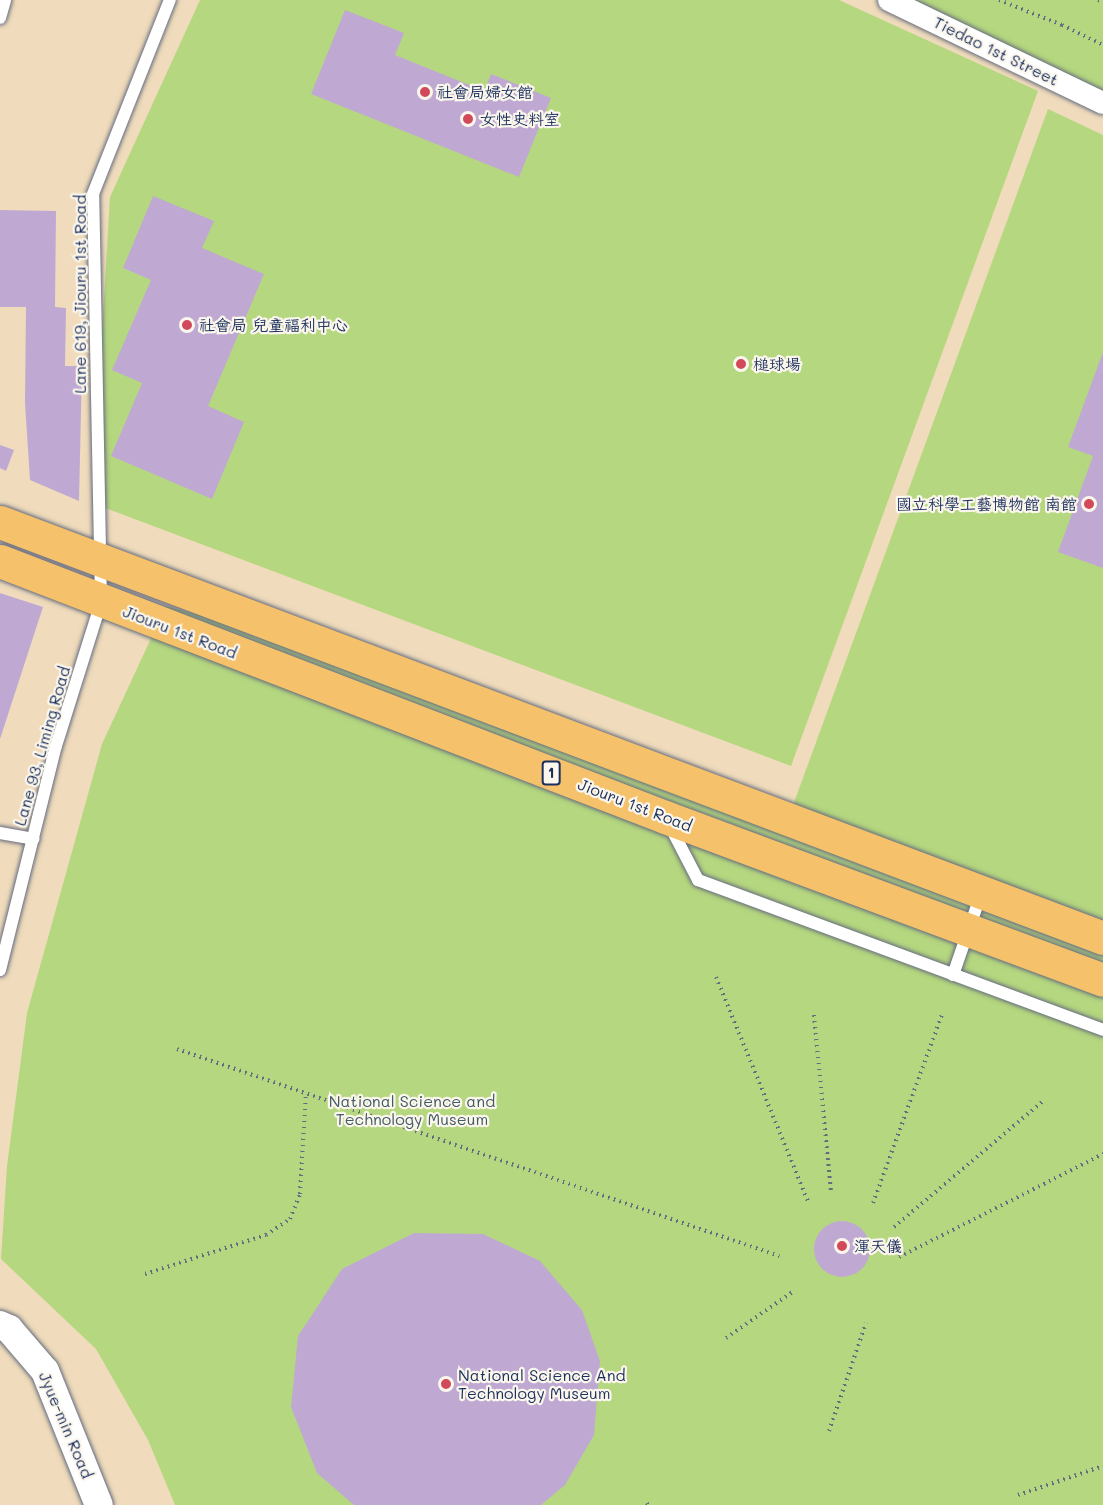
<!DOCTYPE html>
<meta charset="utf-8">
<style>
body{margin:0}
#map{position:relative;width:1103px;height:1505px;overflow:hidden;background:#f0dcbc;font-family:Mali,"LXGW WenKai TC",sans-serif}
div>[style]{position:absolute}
.green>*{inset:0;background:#b5d77f}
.building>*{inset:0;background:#bfa9d3}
.round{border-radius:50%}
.path>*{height:4px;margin-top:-2px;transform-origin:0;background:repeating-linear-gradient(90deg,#666c7f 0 1.5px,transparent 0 6px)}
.roads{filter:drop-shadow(0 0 2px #666c7f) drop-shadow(0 0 2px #666c7f)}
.service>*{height:12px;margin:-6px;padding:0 6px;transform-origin:6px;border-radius:6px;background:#fff}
.minor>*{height:22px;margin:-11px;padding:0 11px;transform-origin:11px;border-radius:11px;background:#fff}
.tertiary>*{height:28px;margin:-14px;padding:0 14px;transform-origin:14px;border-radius:14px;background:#fff}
.primary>*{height:33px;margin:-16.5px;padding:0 16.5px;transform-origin:16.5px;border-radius:16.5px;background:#f5c16b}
.dots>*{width:16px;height:16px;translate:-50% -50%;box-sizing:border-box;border:3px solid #fbf7ec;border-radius:50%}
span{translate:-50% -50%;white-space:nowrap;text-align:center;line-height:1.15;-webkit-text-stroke:4.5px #fbf7ec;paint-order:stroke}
.shield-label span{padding:2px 4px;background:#fbf7ec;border:2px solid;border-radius:4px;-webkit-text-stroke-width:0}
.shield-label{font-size:15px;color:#1b2f5e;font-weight:700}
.street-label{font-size:16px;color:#1b2f5e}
.poi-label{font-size:16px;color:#1b2f5e}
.left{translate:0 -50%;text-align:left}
.right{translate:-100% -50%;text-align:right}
.park-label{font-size:16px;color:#425966}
</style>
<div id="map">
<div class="green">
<div style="clip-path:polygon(200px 0,839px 0,1038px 91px,791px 766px,92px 503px,110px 197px)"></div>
<div style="clip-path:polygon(885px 0,1103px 0,1103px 102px)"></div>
<div style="clip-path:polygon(1048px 109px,1103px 135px,1103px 1505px,175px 1505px,148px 1440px,96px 1349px,1px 1259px,7px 1166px,27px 1013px,102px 744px,166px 606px,224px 621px,785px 827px)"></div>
</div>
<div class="building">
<div style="clip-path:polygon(345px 10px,404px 33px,395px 55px,484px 91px,491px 74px,551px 98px,519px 177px,311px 94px)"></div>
<div style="clip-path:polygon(153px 196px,214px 221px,202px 248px,264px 274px,208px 406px,244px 422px,212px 499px,111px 456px,142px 383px,112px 370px,151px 280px,123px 268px)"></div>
<div style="clip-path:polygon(0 210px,56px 211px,55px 307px,66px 308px,65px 366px,82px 366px,79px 501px,30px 480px,25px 403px,26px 307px,0 307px)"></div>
<div style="clip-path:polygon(1103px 352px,1103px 568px,1058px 552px,1093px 456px,1068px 447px)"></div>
<div style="clip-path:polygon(0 445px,14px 450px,6px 471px,0 468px)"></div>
<div style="clip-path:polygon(0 593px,43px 607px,0 739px)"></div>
<div class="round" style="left:814px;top:1221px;width:56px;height:56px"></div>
<div style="clip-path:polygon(414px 1233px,483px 1234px,540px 1261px,582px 1310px,600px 1361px,594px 1435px,565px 1485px,541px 1505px,354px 1505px,317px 1473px,291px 1407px,298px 1336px,342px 1269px)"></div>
</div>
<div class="path">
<div style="left:999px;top:0;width:68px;rotate:21.6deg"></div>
<div style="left:1062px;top:25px;width:46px;rotate:26deg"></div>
<div style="left:1098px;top:0;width:5px;rotate:22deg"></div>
<div style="left:716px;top:977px;width:242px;rotate:67.7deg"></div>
<div style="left:814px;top:1015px;width:178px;rotate:84.5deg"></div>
<div style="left:177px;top:1049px;width:637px;rotate:18.98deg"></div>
<div style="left:873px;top:1203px;width:201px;rotate:-69.9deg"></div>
<div style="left:894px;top:1227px;width:195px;rotate:-40.2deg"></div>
<div style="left:899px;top:1257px;width:229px;rotate:-26.8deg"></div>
<div style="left:145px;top:1274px;width:127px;rotate:-17.9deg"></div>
<div style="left:266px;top:1235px;width:29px;rotate:-34deg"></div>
<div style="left:290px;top:1219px;width:27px;rotate:-68deg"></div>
<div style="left:300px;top:1194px;width:102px;rotate:-86.6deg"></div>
<div style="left:726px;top:1338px;width:83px;rotate:-34.7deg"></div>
<div style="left:829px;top:1431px;width:114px;rotate:-71.1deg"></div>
<div style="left:1018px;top:1495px;width:90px;rotate:-18.8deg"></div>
<div style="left:647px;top:1503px;width:2px;rotate:63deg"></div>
</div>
<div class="roads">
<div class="service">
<div style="left:0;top:18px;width:19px;rotate:-74deg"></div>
<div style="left:670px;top:826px;width:61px;rotate:62.6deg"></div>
<div style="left:698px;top:880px;width:432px;rotate:20.3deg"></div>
<div style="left:0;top:833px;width:34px;rotate:10deg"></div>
<div style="left:0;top:970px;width:231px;rotate:-76deg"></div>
<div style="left:56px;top:746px;width:151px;rotate:-72.6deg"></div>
<div style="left:101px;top:602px;width:408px;rotate:-91.1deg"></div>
<div style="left:93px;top:194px;width:209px;rotate:-68.4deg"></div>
<div style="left:953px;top:975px;width:86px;rotate:-70.9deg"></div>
</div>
<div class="minor">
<div style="left:889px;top:0;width:237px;rotate:25.7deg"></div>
</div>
<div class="tertiary">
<div style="left:0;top:1325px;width:10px;rotate:24deg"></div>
<div style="left:9px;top:1329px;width:55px;rotate:49.4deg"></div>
<div style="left:45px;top:1371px;width:144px;rotate:68.1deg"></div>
</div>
<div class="primary">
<div style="left:0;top:522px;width:1179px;rotate:20.66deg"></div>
<div style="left:0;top:561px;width:713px;rotate:21.05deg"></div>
<div style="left:665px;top:817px;width:467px;rotate:20.4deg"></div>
</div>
</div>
<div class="dots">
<div style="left:425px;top:92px;background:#d1495b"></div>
<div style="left:468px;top:119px;background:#d1495b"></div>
<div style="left:187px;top:325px;background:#d1495b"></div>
<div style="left:741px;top:364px;background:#d1495b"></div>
<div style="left:1089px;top:504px;background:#d1495b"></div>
<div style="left:842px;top:1246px;background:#d1495b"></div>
<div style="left:446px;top:1384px;background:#d1495b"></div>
</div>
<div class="shield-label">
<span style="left:551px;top:773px">1</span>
</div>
<div class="street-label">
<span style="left:996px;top:51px;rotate:26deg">Tiedao 1st Street</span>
<span style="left:80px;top:294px;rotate:-90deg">Lane 619, Jiouru 1st Road</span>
<span style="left:180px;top:632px;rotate:21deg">Jiouru 1st Road</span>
<span style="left:42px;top:746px;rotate:-74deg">Lane 93, Liming Road</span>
<span style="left:635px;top:805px;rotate:21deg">Jiouru 1st Road</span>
<span style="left:66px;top:1425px;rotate:67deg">Jyue-min Road</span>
</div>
<div class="poi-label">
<span class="left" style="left:437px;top:92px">社會局婦女館</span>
<span class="left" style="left:480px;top:119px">女性史料室</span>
<span class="left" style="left:199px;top:325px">社會局 兒童福利中心</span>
<span class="left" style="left:753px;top:364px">槌球場</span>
<span class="right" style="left:1077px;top:504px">國立科學工藝博物館 南館</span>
<span class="left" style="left:854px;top:1246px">渾天儀</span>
<span class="left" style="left:458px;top:1384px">National Science And<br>Technology Museum</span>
</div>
<div class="park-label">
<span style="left:412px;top:1110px">National Science and<br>Technology Museum</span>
</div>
</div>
